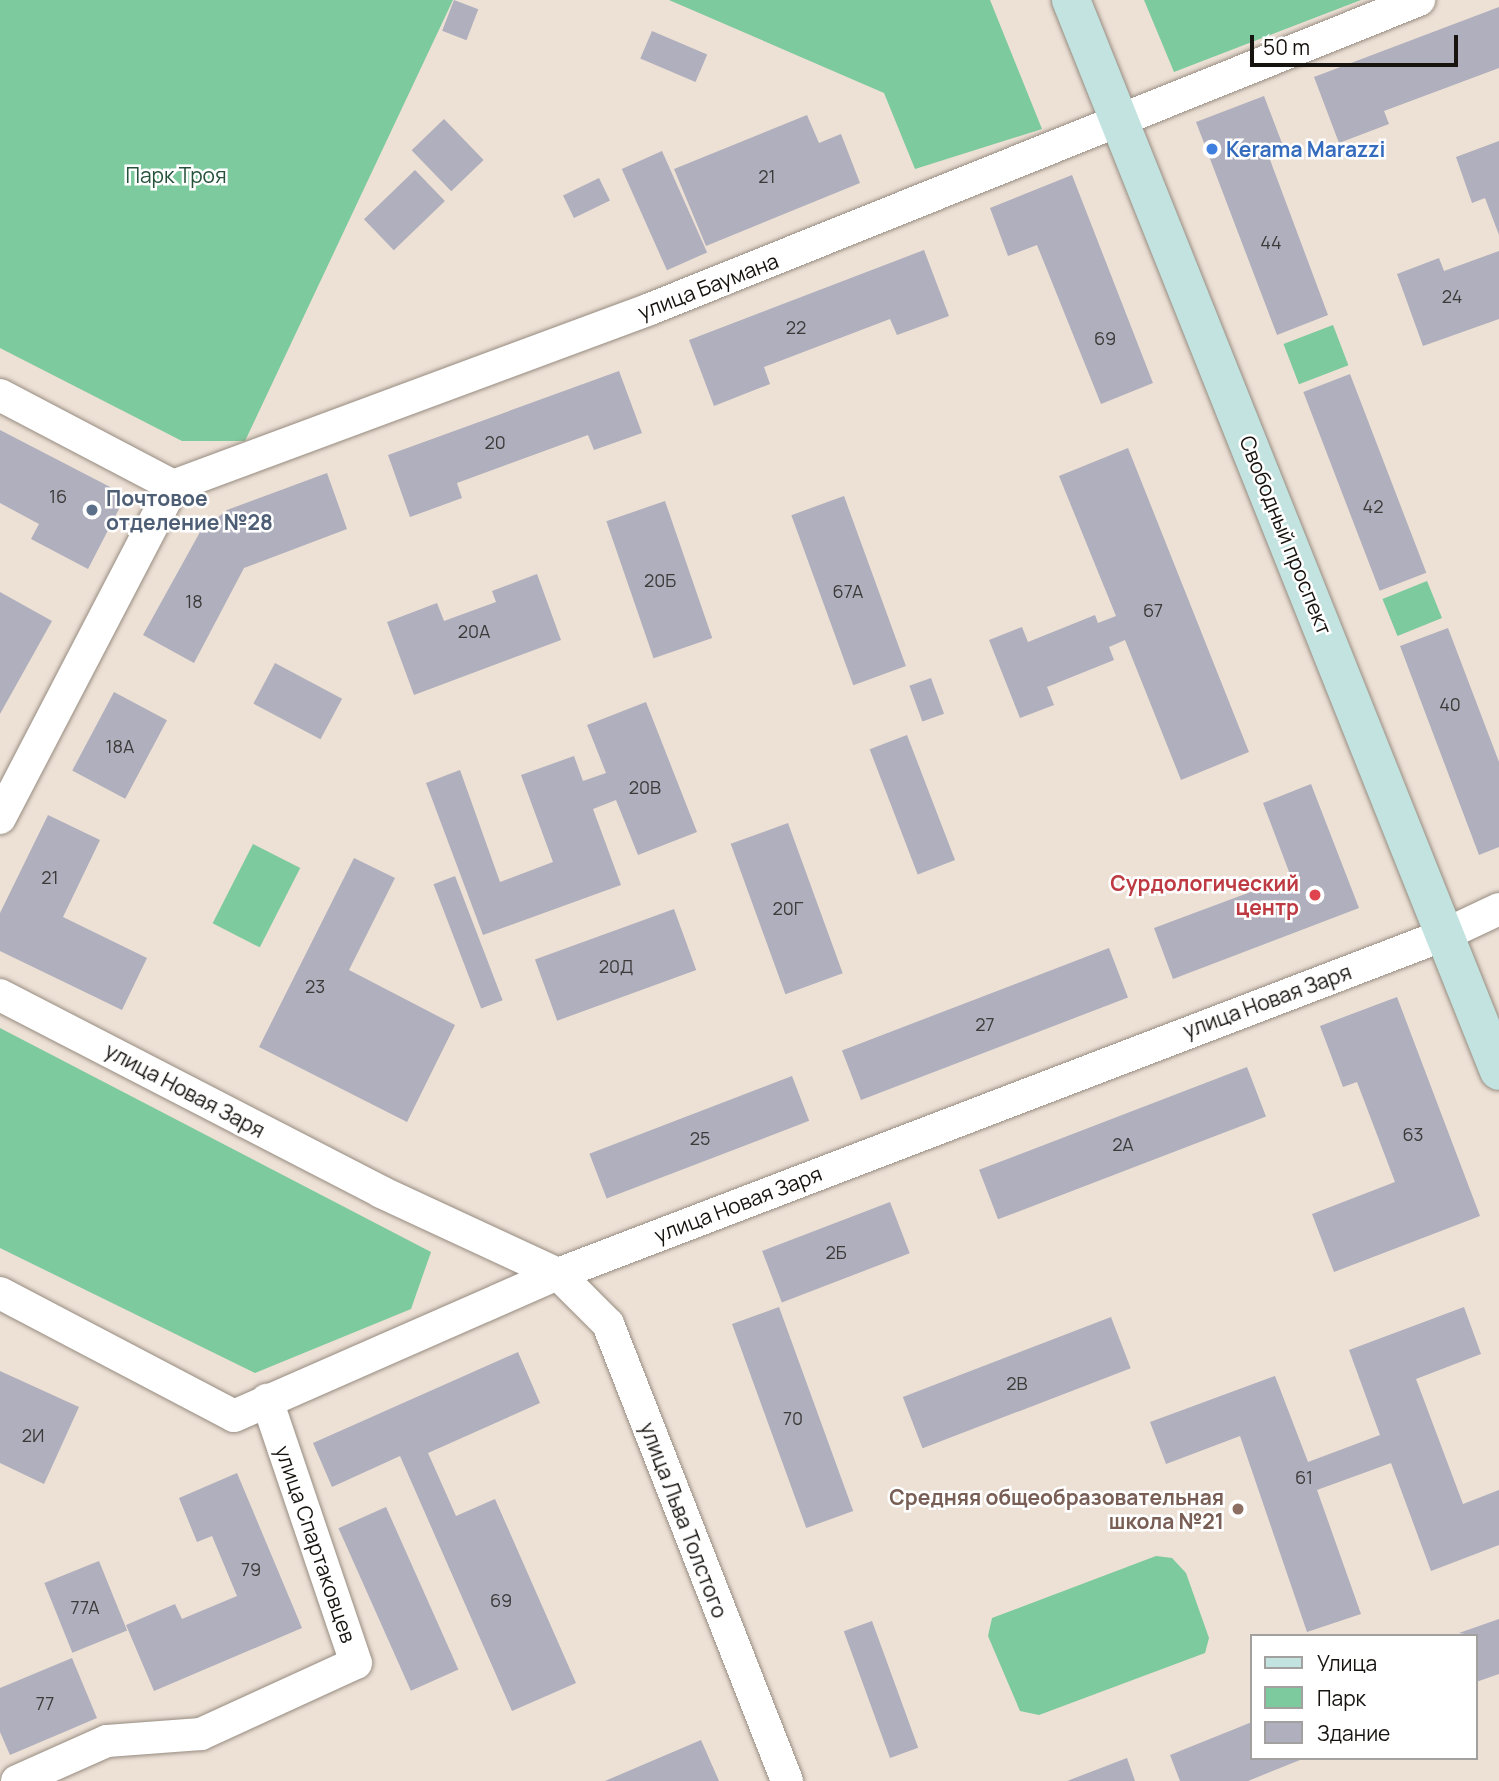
<!DOCTYPE html>
<meta charset="utf-8">
<style>
body{margin:0}
#map{position:relative;width:1499px;height:1781px;overflow:hidden;background:#ede0d5;font-family:Manrope,sans-serif}
div>[style]{position:absolute}
.green>*{inset:0;background:#7cca9d;transform-origin:0 0}
.building>*{inset:0;background:#afafbd;transform-origin:0 0}
.roads{filter:drop-shadow(0 0 2px #978c81) drop-shadow(0 0 2px #978c81)}
.minor>*{height:32px;margin:-16px;padding:0 16px;transform-origin:16px;border-radius:16px;background:#fff}
.secondary>*{height:38px;margin:-19px;padding:0 19px;transform-origin:19px;border-radius:19px;background:#c2e3e0}
.dots>*{width:19px;height:19px;translate:-50% -50%;box-sizing:border-box;border:4px solid #fff;border-radius:50%}
span{translate:-50% -50%;white-space:nowrap;text-align:center;line-height:1.15;-webkit-text-stroke:5px #fff;paint-order:stroke}
.number-label{font-size:18px;color:#3d3a3a}
.number-label span{-webkit-text-stroke-width:0}
.shop-label{font-size:21px;color:#366cbe;font-weight:700}
.left{translate:0 -50%;text-align:left}
.park-label{font-size:21px;color:#26523a}
.street-label{font-size:21px;color:#17130f}
.service-label{font-size:21px;color:#4e5e75;font-weight:700}
.health-label{font-size:21px;color:#be3a42;font-weight:700}
.right{translate:-100% -50%;text-align:right}
.education-label{font-size:21px;color:#785e54;font-weight:700}
.legend{position:absolute;left:1250px;top:1634px;width:228px;height:126px;box-sizing:border-box;background:#fff;border:2px solid #a2a19f;margin:0;padding:9px 12px;list-style:none;font-size:21px;color:#17130f}
.legend li{display:flex;align-items:center;gap:14px;height:35px}
.legend b{width:35px;border:2px solid #a2a19f}
.scale{position:absolute;left:1250px;top:35px;width:208px;height:32px;box-sizing:border-box;border:4px solid #17130f;border-top:0;padding-left:9px;font-size:21px;line-height:24px;white-space:nowrap;color:#17130f;-webkit-text-stroke:5px #fff;paint-order:stroke}
</style>
<div id="map">
<div class="green">
<div style="clip-path:polygon(0 0,453px 0,245px 441px,182px 441px,0 348px)"></div>
<div style="clip-path:polygon(669px 0,990px 0,1042px 129px,915px 169px,884px 93px)"></div>
<div style="clip-path:polygon(1144px 0,1361px 0,1174px 72px)"></div>
<div style="left:1333px;top:325px;width:43px;height:53px;rotate:69deg"></div>
<div style="left:1427px;top:581px;width:40px;height:48px;rotate:68deg"></div>
<div style="left:253px;top:844px;width:53px;height:89px;rotate:27deg"></div>
<div style="clip-path:polygon(0 1028px,431px 1252px,411px 1309px,255px 1373px,0 1248px)"></div>
<div style="clip-path:polygon(1156px 1556px,1172px 1558px,1186px 1573px,1209px 1638px,1205px 1653px,1039px 1715px,1020px 1711px,988px 1636px,992px 1618px)"></div>
</div>
<div class="building">
<div style="left:454px;top:0;width:26px;height:33px;rotate:21deg"></div>
<div style="clip-path:polygon(1499px 7px,1499px 68px,1384px 111px,1389px 124px,1339px 143px,1314px 77px)"></div>
<div style="left:652px;top:31px;width:60px;height:30px;rotate:23deg"></div>
<div style="clip-path:polygon(1264px 96px,1285px 151px,1269px 157px,1328px 315px,1277px 335px,1196px 122px)"></div>
<div style="clip-path:polygon(807px 115px,819px 143px,841px 134px,860px 183px,706px 246px,674px 169px)"></div>
<div style="left:444px;top:119px;width:57px;height:45px;rotate:46deg"></div>
<div style="clip-path:polygon(1499px 141px,1499px 235px,1485px 198px,1472px 203px,1456px 157px)"></div>
<div style="left:662px;top:151px;width:111px;height:44px;rotate:66deg"></div>
<div style="left:415px;top:170px;width:43px;height:71px;rotate:46deg"></div>
<div style="clip-path:polygon(1072px 175px,1153px 383px,1101px 404px,1037px 245px,1008px 256px,990px 208px)"></div>
<div style="left:599px;top:178px;width:25px;height:40px;rotate:64deg"></div>
<div style="clip-path:polygon(924px 250px,949px 316px,897px 335px,890px 319px,764px 367px,770px 384px,714px 406px,689px 340px)"></div>
<div style="clip-path:polygon(1499px 251px,1499px 319px,1423px 346px,1397px 274px,1439px 258px,1444px 271px)"></div>
<div style="clip-path:polygon(619px 371px,642px 433px,594px 450px,588px 435px,457px 483px,462px 498px,410px 517px,388px 455px)"></div>
<div style="left:1350px;top:374px;width:213px;height:50px;rotate:69deg"></div>
<div style="clip-path:polygon(0 430px,114px 489px,120px 507px,88px 569px,31px 539px,39px 524px,0 503px)"></div>
<div style="clip-path:polygon(1128px 448px,1249px 752px,1181px 780px,1125px 640px,1109px 647px,1114px 660px,1047px 687px,1054px 705px,1020px 718px,989px 640px,1022px 627px,1028px 642px,1095px 615px,1098px 623px,1116px 616px,1059px 476px)"></div>
<div style="clip-path:polygon(327px 473px,347px 529px,244px 568px,194px 663px,143px 635px,200px 532px,227px 510px)"></div>
<div style="left:844px;top:496px;width:181px;height:56px;rotate:70deg"></div>
<div style="left:665px;top:501px;width:145px;height:62px;rotate:71deg"></div>
<div style="clip-path:polygon(537px 574px,561px 640px,414px 695px,387px 622px,437px 603px,444px 621px,496px 602px,492px 591px)"></div>
<div style="clip-path:polygon(0 592px,52px 621px,0 714px)"></div>
<div style="clip-path:polygon(1448px 628px,1499px 762px,1499px 847px,1479px 855px,1400px 646px)"></div>
<div style="left:275px;top:663px;width:76px;height:46px;rotate:28deg"></div>
<div style="left:931px;top:678px;width:38px;height:23px;rotate:70deg"></div>
<div style="left:114px;top:692px;width:60px;height:89px;rotate:28deg"></div>
<div style="clip-path:polygon(646px 702px,697px 832px,638px 855px,616px 800px,593px 809px,621px 885px,483px 935px,426px 783px,460px 770px,500px 882px,553px 862px,521px 775px,574px 756px,583px 781px,606px 773px,587px 725px)"></div>
<div style="left:907px;top:735px;width:134px;height:40px;rotate:69deg"></div>
<div style="clip-path:polygon(1311px 784px,1359px 908px,1173px 979px,1154px 928px,1291px 877px,1263px 803px)"></div>
<div style="clip-path:polygon(48px 815px,100px 840px,63px 917px,147px 958px,122px 1010px,0 951px,0 913px)"></div>
<div style="left:788px;top:823px;width:160px;height:61px;rotate:70deg"></div>
<div style="clip-path:polygon(354px 858px,395px 878px,349px 970px,455px 1025px,407px 1122px,259px 1047px)"></div>
<div style="left:455px;top:876px;width:133px;height:23px;rotate:69deg"></div>
<div style="left:674px;top:909px;width:65px;height:148px;rotate:70deg"></div>
<div style="left:1109px;top:948px;width:53px;height:286px;rotate:69deg"></div>
<div style="clip-path:polygon(1397px 997px,1480px 1216px,1334px 1272px,1312px 1214px,1395px 1182px,1357px 1082px,1343px 1087px,1320px 1026px)"></div>
<div style="left:1247px;top:1067px;width:53px;height:287px;rotate:69deg"></div>
<div style="left:792px;top:1076px;width:48px;height:217px;rotate:69deg"></div>
<div style="left:890px;top:1202px;width:55px;height:137px;rotate:69deg"></div>
<div style="left:779px;top:1307px;width:217px;height:50px;rotate:70deg"></div>
<div style="clip-path:polygon(1464px 1307px,1481px 1354px,1416px 1379px,1463px 1504px,1499px 1490px,1499px 1545px,1431px 1571px,1391px 1463px,1317px 1490px,1361px 1614px,1307px 1632px,1240px 1436px,1166px 1464px,1150px 1422px,1275px 1376px,1308px 1462px,1380px 1435px,1349px 1350px)"></div>
<div style="left:1111px;top:1317px;width:55px;height:223px;rotate:69deg"></div>
<div style="clip-path:polygon(518px 1352px,540px 1403px,428px 1453px,456px 1516px,495px 1499px,576px 1683px,512px 1711px,400px 1456px,332px 1487px,313px 1443px)"></div>
<div style="clip-path:polygon(0 1371px,79px 1407px,44px 1484px,0 1463px)"></div>
<div style="clip-path:polygon(237px 1473px,302px 1628px,154px 1691px,126px 1625px,175px 1604px,182px 1619px,237px 1596px,212px 1536px,197px 1542px,179px 1498px)"></div>
<div style="left:386px;top:1507px;width:178px;height:52px;rotate:66deg"></div>
<div style="left:99px;top:1561px;width:75px;height:59px;rotate:68deg"></div>
<div style="clip-path:polygon(1499px 1619px,1499px 1674px,1476px 1682px,1476px 1636px,1459px 1633px)"></div>
<div style="left:872px;top:1621px;width:135px;height:30px;rotate:70deg"></div>
<div style="clip-path:polygon(72px 1658px,97px 1718px,10px 1755px,0 1732px,0 1688px)"></div>
<div style="clip-path:polygon(1252px 1722px,1252px 1758px,1305px 1758px,1248px 1781px,1180px 1781px,1170px 1755px)"></div>
<div style="clip-path:polygon(701px 1740px,719px 1781px,605px 1781px)"></div>
<div style="clip-path:polygon(1127px 1758px,1135px 1781px,1067px 1781px)"></div>
</div>
<div class="roads">
<div class="minor">
<div style="left:0;top:395px;width:195px;rotate:27.7deg"></div>
<div style="left:173px;top:486px;width:509px;rotate:-20.36deg"></div>
<div style="left:650px;top:309px;width:829px;rotate:-21.89deg"></div>
<div style="left:0;top:818px;width:374px;rotate:-62.5deg"></div>
<div style="left:0;top:995px;width:429px;rotate:27.3deg"></div>
<div style="left:381px;top:1192px;width:195px;rotate:24.9deg"></div>
<div style="left:558px;top:1274px;width:71px;rotate:45deg"></div>
<div style="left:608px;top:1324px;width:491px;rotate:68.6deg"></div>
<div style="left:0;top:1293px;width:264px;rotate:27.7deg"></div>
<div style="left:234px;top:1416px;width:354px;rotate:-23.7deg"></div>
<div style="left:558px;top:1274px;width:949px;rotate:-20.94deg"></div>
<div style="left:1444px;top:935px;width:61px;rotate:-25.3deg"></div>
<div style="left:17px;top:1781px;width:98px;rotate:-24deg"></div>
<div style="left:107px;top:1741px;width:94px;rotate:-4.3deg"></div>
<div style="left:201px;top:1734px;width:170px;rotate:-24.6deg"></div>
<div style="left:356px;top:1663px;width:278px;rotate:-108.7deg"></div>
</div>
<div class="secondary">
<div style="left:1071px;top:0;width:1153px;rotate:68.22deg"></div>
</div>
</div>
<div class="dots">
<div style="left:1212px;top:149px;background:#3f7fe0"></div>
<div style="left:92px;top:510px;background:#5c6f8a"></div>
<div style="left:1315px;top:895px;background:#e0444e"></div>
<div style="left:1238px;top:1509px;background:#8d6e63"></div>
</div>
<div class="number-label">
<span style="left:767px;top:176px">21</span>
<span style="left:1271px;top:242px">44</span>
<span style="left:1452px;top:296px">24</span>
<span style="left:796px;top:327px">22</span>
<span style="left:1105px;top:338px">69</span>
<span style="left:495px;top:442px">20</span>
<span style="left:58px;top:496px">16</span>
<span style="left:1373px;top:506px">42</span>
<span style="left:660px;top:580px">20Б</span>
<span style="left:848px;top:591px">67А</span>
<span style="left:194px;top:601px">18</span>
<span style="left:1153px;top:610px">67</span>
<span style="left:474px;top:631px">20А</span>
<span style="left:1450px;top:704px">40</span>
<span style="left:120px;top:746px">18А</span>
<span style="left:645px;top:787px">20В</span>
<span style="left:50px;top:877px">21</span>
<span style="left:788px;top:908px">20Г</span>
<span style="left:616px;top:966px">20Д</span>
<span style="left:315px;top:986px">23</span>
<span style="left:985px;top:1024px">27</span>
<span style="left:1413px;top:1134px">63</span>
<span style="left:700px;top:1138px">25</span>
<span style="left:1123px;top:1144px">2А</span>
<span style="left:836px;top:1252px">2Б</span>
<span style="left:1017px;top:1383px">2В</span>
<span style="left:793px;top:1418px">70</span>
<span style="left:33px;top:1435px">2И</span>
<span style="left:1304px;top:1477px">61</span>
<span style="left:251px;top:1569px">79</span>
<span style="left:501px;top:1600px">69</span>
<span style="left:85px;top:1607px">77А</span>
<span style="left:45px;top:1703px">77</span>
</div>
<div class="shop-label">
<span class="left" style="left:1226px;top:149px">Kerama Marazzi</span>
</div>
<div class="park-label">
<span style="left:176px;top:175px">Парк Троя</span>
</div>
<div class="street-label">
<span style="left:708px;top:286px;rotate:-21deg">улица Баумана</span>
<span style="left:1286px;top:535px;rotate:68deg">Свободный проспект</span>
<span style="left:1267px;top:1001px;rotate:-20deg">улица Новая Заря</span>
<span style="left:185px;top:1090px;rotate:28deg">улица Новая Заря</span>
<span style="left:738px;top:1204px;rotate:-21deg">улица Новая Заря</span>
<span style="left:684px;top:1520px;rotate:69deg">улица Льва Толстого</span>
<span style="left:316px;top:1544px;rotate:71deg">улица Спартаковцев</span>
</div>
<div class="service-label">
<span class="left" style="left:106px;top:510px">Почтовое<br>отделение №28</span>
</div>
<div class="health-label">
<span class="right" style="left:1299px;top:895px">Сурдологический<br>центр</span>
</div>
<div class="education-label">
<span class="right" style="left:1224px;top:1509px">Средняя общеобразовательная<br>школа №21</span>
</div>
<ul class="legend">
<li><b style="height:9px;background:#c2e3e0"></b>Улица</li>
<li><b style="height:19px;background:#7cca9d"></b>Парк</li>
<li><b style="height:19px;background:#afafbd"></b>Здание</li>
</ul>
<div class="scale">50 m</div>
</div>
